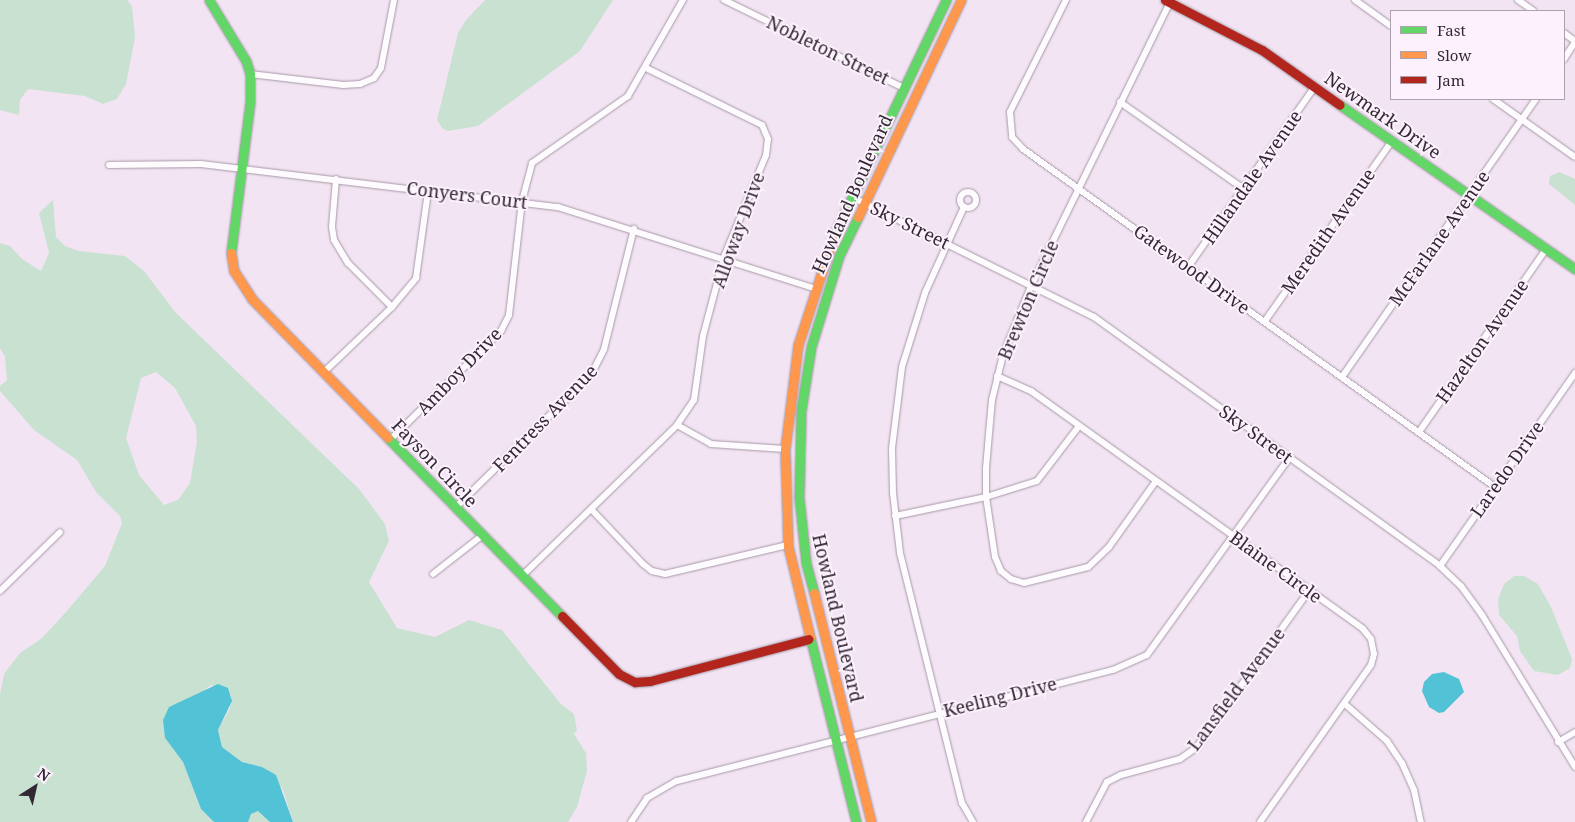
<!DOCTYPE html>
<style>
body{margin:0}
#map{position:relative;width:1575px;height:822px;overflow:hidden;background:#f3e4f4;font-family:"Noto Serif",serif}
div>[style]{position:absolute}
.green>*{inset:0;background:#c9e1d1}
.water>*{inset:0;background:#52c2d7}
.roads{filter:drop-shadow(0 0 1px #a59aa6) drop-shadow(0 0 1px #a59aa6)}
.street>*{height:6px;margin:-3px;padding:0 3px;transform-origin:3px;border-radius:3px;background:#fdfbfd}
.street>.ring{margin:-3px;padding:0;box-sizing:content-box;background:none;border:6px solid #fdfbfd;border-radius:50%}
.fast>*{height:9px;margin:-4.5px;padding:0 4.5px;transform-origin:4.5px;border-radius:4.5px;background:#63d668}
.slow>*{height:9px;margin:-4.5px;padding:0 4.5px;transform-origin:4.5px;border-radius:4.5px;background:#ff974d}
.jam>*{height:9px;margin:-4.5px;padding:0 4.5px;transform-origin:4.5px;border-radius:4.5px;background:#b3261e}
span{translate:-50% -50%;white-space:nowrap;text-align:center;line-height:1.15;-webkit-text-stroke:4px #fcf1fc;paint-order:stroke}
.street-label{font-size:18px;color:#332934}
.legend{position:absolute;left:1390px;top:10px;width:175px;height:90px;box-sizing:border-box;background:#fcf1fc;border:1px solid #aca1ac;margin:0;padding:6px 9px;list-style:none;font-size:15px;color:#332934}
.legend li{display:flex;align-items:center;gap:10px;height:25px}
.legend b{width:25px;border:1px solid #aca1ac}
.north{position:absolute;left:10px;top:762px;width:50px;height:50px;-webkit-text-stroke:4px #fcf1fc;paint-order:stroke;rotate:35deg;font-size:14px;font-weight:700;line-height:20px;text-align:center;color:#332934}
.north::after{content:'';display:block;margin:auto;width:18px;height:22px;background:#332934;clip-path:polygon(50% 0,100% 100%,50% 72%,0 100%)}
</style>
<div id="map">
<div class="green">
<div style="clip-path:polygon(0 0,127px 0,132px 6px,135px 37px,126px 84px,117px 99px,103px 104px,85px 96px,28px 89px,20px 100px,19px 115px,0 110px)"></div>
<div style="clip-path:polygon(485px 0,613px 0,580px 51px,478px 126px,448px 131px,442px 128px,437px 120px,458px 33px,466px 20px)"></div>
<div style="clip-path:polygon(1559px 172px,1575px 179px,1575px 205px,1549px 184px,1550px 176px)"></div>
<div style="clip-path:polygon(evenodd,53px 200px,56px 237px,65px 246px,79px 251px,125px 256px,144px 271px,176px 313px,359px 489px,385px 524px,389px 541px,369px 582px,397px 628px,435px 637px,469px 620px,502px 630px,560px 703px,574px 714px,577px 730px,574px 734px,586px 753px,587px 771px,577px 807px,568px 822px,293px 822px,283px 790px,262px 767px,242px 762px,222px 747px,218px 730px,230px 708px,231px 695px,211px 685px,197px 696px,169px 707px,165px 738px,183px 762px,201px 809px,214px 822px,0 822px,0 695px,4px 674px,20px 653px,41px 639px,66px 612px,105px 566px,122px 523px,120px 516px,96px 492px,77px 460px,34px 430px,0 391px,0 386px,7px 380px,5px 357px,0 348px,0 243px,10px 246px,22px 259px,41px 271px,49px 253px,39px 213px,53px 200px,156px 372px,175px 388px,196px 426px,197px 442px,190px 483px,178px 500px,164px 505px,139px 475px,126px 438px,141px 378px,156px 372px)"></div>
<div style="clip-path:polygon(1514px 576px,1524px 576px,1538px 584px,1551px 607px,1572px 659px,1570px 668px,1558px 675px,1534px 671px,1520px 651px,1517px 636px,1499px 615px,1498px 599px,1504px 584px)"></div>
<div style="clip-path:polygon(258px 811px,266px 815px,270px 822px,248px 822px,251px 814px)"></div>
</div>
<div class="water">
<div style="clip-path:polygon(1444px 672px,1459px 679px,1464px 692px,1444px 712px,1439px 713px,1429px 707px,1422px 691px,1424px 682px,1432px 674px)"></div>
<div style="clip-path:polygon(218px 684px,228px 688px,232px 701px,218px 730px,222px 747px,242px 762px,262px 767px,276px 775px,293px 822px,270px 822px,258px 811px,251px 814px,248px 822px,214px 822px,201px 809px,183px 762px,165px 738px,163px 720px,169px 707px)"></div>
</div>
<div class="roads">
<div class="street">
<div style="left:724px;top:0;width:200px;rotate:26.1deg"></div>
<div style="left:1066px;top:0;width:125px;rotate:116.6deg"></div>
<div style="left:1010px;top:112px;width:25px;rotate:85deg"></div>
<div style="left:1012px;top:137px;width:16px;rotate:47deg"></div>
<div style="left:1023px;top:149px;width:581px;rotate:35.61deg"></div>
<div style="left:1355px;top:0;width:44px;rotate:35.8deg"></div>
<div style="left:1518px;top:0;width:19px;rotate:35deg"></div>
<div style="left:1564px;top:33px;width:14px;rotate:36deg"></div>
<div style="left:1564px;top:59px;width:20px;rotate:-57deg"></div>
<div style="left:250px;top:74px;width:94px;rotate:6.7deg"></div>
<div style="left:343px;top:85px;width:17px;rotate:-3deg"></div>
<div style="left:360px;top:84px;width:15px;rotate:-23deg"></div>
<div style="left:374px;top:78px;width:12px;rotate:-55deg"></div>
<div style="left:381px;top:68px;width:69px;rotate:-79.2deg"></div>
<div style="left:1493px;top:99px;width:100px;rotate:35.3deg"></div>
<div style="left:1120px;top:102px;width:151px;rotate:35.1deg"></div>
<div style="left:109px;top:165px;width:92px;rotate:-0.6deg"></div>
<div style="left:201px;top:164px;width:360px;rotate:6.9deg"></div>
<div style="left:558px;top:207px;width:269px;rotate:17.6deg"></div>
<div style="left:336px;top:179px;width:48px;rotate:94.8deg"></div>
<div style="left:332px;top:227px;width:13px;rotate:81deg"></div>
<div style="left:334px;top:240px;width:27px;rotate:59deg"></div>
<div style="left:348px;top:263px;width:62px;rotate:45deg"></div>
<div class="ring" style="left:960px;top:192px;width:10px;height:10px"></div>
<div style="left:852px;top:197px;width:270px;rotate:26.4deg"></div>
<div style="left:1094px;top:317px;width:426px;rotate:35.7deg"></div>
<div style="left:1440px;top:566px;width:29px;rotate:44deg"></div>
<div style="left:1461px;top:586px;width:36px;rotate:54deg"></div>
<div style="left:1482px;top:615px;width:178px;rotate:58.5deg"></div>
<div style="left:964px;top:207px;width:94px;rotate:114.4deg"></div>
<div style="left:925px;top:293px;width:77px;rotate:107.3deg"></div>
<div style="left:902px;top:367px;width:83px;rotate:97deg"></div>
<div style="left:892px;top:449px;width:44px;rotate:88.7deg"></div>
<div style="left:893px;top:493px;width:60px;rotate:83.3deg"></div>
<div style="left:900px;top:553px;width:258px;rotate:76.1deg"></div>
<div style="left:962px;top:803px;width:22px;rotate:60deg"></div>
<div style="left:1188px;top:267px;width:221px;rotate:-54.9deg"></div>
<div style="left:1265px;top:321px;width:220px;rotate:-54.8deg"></div>
<div style="left:324px;top:372px;width:94px;rotate:-43.7deg"></div>
<div style="left:392px;top:307px;width:38px;rotate:-50deg"></div>
<div style="left:416px;top:278px;width:88px;rotate:-82.1deg"></div>
<div style="left:997px;top:376px;width:37px;rotate:24deg"></div>
<div style="left:1031px;top:391px;width:408px;rotate:35.6deg"></div>
<div style="left:1363px;top:629px;width:13px;rotate:51deg"></div>
<div style="left:1371px;top:639px;width:15px;rotate:79deg"></div>
<div style="left:1374px;top:654px;width:11px;rotate:105deg"></div>
<div style="left:1371px;top:665px;width:192px;rotate:125.3deg"></div>
<div style="left:1342px;top:377px;width:339px;rotate:-55.1deg"></div>
<div style="left:677px;top:425px;width:39px;rotate:29deg"></div>
<div style="left:711px;top:444px;width:74px;rotate:3.9deg"></div>
<div style="left:1419px;top:432px;width:221px;rotate:-55.2deg"></div>
<div style="left:390px;top:440px;width:156px;rotate:-44.5deg"></div>
<div style="left:501px;top:331px;width:18px;rotate:-63deg"></div>
<div style="left:509px;top:315px;width:115px;rotate:-83.5deg"></div>
<div style="left:522px;top:201px;width:39px;rotate:-75deg"></div>
<div style="left:532px;top:163px;width:117px;rotate:-34.9deg"></div>
<div style="left:628px;top:96px;width:111px;rotate:-60.2deg"></div>
<div style="left:1156px;top:481px;width:81px;rotate:125.5deg"></div>
<div style="left:1109px;top:547px;width:29px;rotate:136deg"></div>
<div style="left:1088px;top:567px;width:66px;rotate:166deg"></div>
<div style="left:1024px;top:583px;width:14px;rotate:-163deg"></div>
<div style="left:1011px;top:579px;width:13px;rotate:-141deg"></div>
<div style="left:1001px;top:571px;width:15px;rotate:-113deg"></div>
<div style="left:995px;top:557px;width:61px;rotate:-98.5deg"></div>
<div style="left:986px;top:497px;width:29px;rotate:-90deg"></div>
<div style="left:986px;top:468px;width:68px;rotate:-85deg"></div>
<div style="left:992px;top:400px;width:46px;rotate:-76.3deg"></div>
<div style="left:1003px;top:355px;width:77px;rotate:-67.8deg"></div>
<div style="left:1032px;top:284px;width:316px;rotate:-63.9deg"></div>
<div style="left:456px;top:507px;width:189px;rotate:-44.4deg"></div>
<div style="left:591px;top:375px;width:29px;rotate:-63deg"></div>
<div style="left:604px;top:349px;width:124px;rotate:-76deg"></div>
<div style="left:591px;top:509px;width:76px;rotate:46.6deg"></div>
<div style="left:643px;top:564px;width:11px;rotate:38deg"></div>
<div style="left:652px;top:571px;width:13px;rotate:13deg"></div>
<div style="left:665px;top:574px;width:126px;rotate:-13.3deg"></div>
<div style="left:895px;top:516px;width:93px;rotate:-11.8deg"></div>
<div style="left:986px;top:497px;width:53px;rotate:-17.4deg"></div>
<div style="left:1037px;top:481px;width:69px;rotate:-52.6deg"></div>
<div style="left:1440px;top:566px;width:236px;rotate:-55deg"></div>
<div style="left:433px;top:574px;width:63px;rotate:-38deg"></div>
<div style="left:523px;top:575px;width:215px;rotate:-44.2deg"></div>
<div style="left:677px;top:425px;width:30px;rotate:-56deg"></div>
<div style="left:694px;top:400px;width:65px;rotate:-82deg"></div>
<div style="left:703px;top:336px;width:82px;rotate:-75.1deg"></div>
<div style="left:724px;top:257px;width:110px;rotate:-67.6deg"></div>
<div style="left:766px;top:155px;width:16px;rotate:-83deg"></div>
<div style="left:768px;top:139px;width:15px;rotate:-113deg"></div>
<div style="left:762px;top:125px;width:129px;rotate:-153.8deg"></div>
<div style="left:0;top:591px;width:84px;rotate:-44.5deg"></div>
<div style="left:1346px;top:705px;width:55px;rotate:41.3deg"></div>
<div style="left:1387px;top:741px;width:27px;rotate:56deg"></div>
<div style="left:1402px;top:763px;width:30px;rotate:66deg"></div>
<div style="left:1414px;top:790px;width:33px;rotate:78deg"></div>
<div style="left:1558px;top:742px;width:20px;rotate:-30deg"></div>
<div style="left:631px;top:822px;width:29px;rotate:-56deg"></div>
<div style="left:647px;top:798px;width:34px;rotate:-30deg"></div>
<div style="left:677px;top:781px;width:450px;rotate:-14.3deg"></div>
<div style="left:1113px;top:670px;width:37px;rotate:-24deg"></div>
<div style="left:1147px;top:655px;width:243px;rotate:-54.2deg"></div>
<div style="left:1086px;top:822px;width:45px;rotate:-62.3deg"></div>
<div style="left:1107px;top:782px;width:16px;rotate:-27deg"></div>
<div style="left:1121px;top:775px;width:61px;rotate:-15.2deg"></div>
<div style="left:1180px;top:759px;width:19px;rotate:-35deg"></div>
<div style="left:1196px;top:748px;width:193px;rotate:-54.3deg"></div>
</div>
<div class="fast">
<div style="left:209px;top:0;width:71px;rotate:58.8deg"></div>
<div style="left:246px;top:61px;width:14px;rotate:73deg"></div>
<div style="left:250px;top:74px;width:28px;rotate:90deg"></div>
<div style="left:250px;top:102px;width:152px;rotate:97.2deg"></div>
<div style="left:1340px;top:105px;width:287px;rotate:34.9deg"></div>
<div style="left:833px;top:237px;width:263px;rotate:-64.5deg"></div>
<div style="left:388px;top:438px;width:249px;rotate:45.7deg"></div>
<div style="left:814px;top:593px;width:31px;rotate:-105deg"></div>
<div style="left:806px;top:563px;width:66px;rotate:-96.1deg"></div>
<div style="left:799px;top:497px;width:86px;rotate:-88.7deg"></div>
<div style="left:801px;top:411px;width:65px;rotate:-81.1deg"></div>
<div style="left:811px;top:347px;width:95px;rotate:-72.9deg"></div>
<div style="left:839px;top:256px;width:43px;rotate:-64deg"></div>
<div style="left:810px;top:637px;width:191px;rotate:76deg"></div>
</div>
<div class="slow">
<div style="left:858px;top:217px;width:240px;rotate:-64.6deg"></div>
<div style="left:231px;top:253px;width:18px;rotate:81deg"></div>
<div style="left:234px;top:271px;width:33px;rotate:57deg"></div>
<div style="left:252px;top:299px;width:194px;rotate:45.6deg"></div>
<div style="left:814px;top:593px;width:236px;rotate:76deg"></div>
<div style="left:810px;top:637px;width:94px;rotate:-103.6deg"></div>
<div style="left:788px;top:546px;width:97px;rotate:-91.8deg"></div>
<div style="left:785px;top:449px;width:105px;rotate:-82.9deg"></div>
<div style="left:798px;top:345px;width:114px;rotate:-72deg"></div>
</div>
<div class="jam">
<div style="left:1165px;top:0;width:109px;rotate:27.3deg"></div>
<div style="left:1262px;top:50px;width:95px;rotate:35.2deg"></div>
<div style="left:562px;top:616px;width:81px;rotate:45.5deg"></div>
<div style="left:619px;top:674px;width:18px;rotate:27deg"></div>
<div style="left:635px;top:682px;width:15px;rotate:-4deg"></div>
<div style="left:650px;top:681px;width:164px;rotate:-14.8deg"></div>
</div>
</div>
<div class="street-label">
<span style="left:828px;top:50px;rotate:26deg">Nobleton Street</span>
<span style="left:1383px;top:115px;rotate:35deg">Newmark Drive</span>
<span style="left:1252px;top:177px;rotate:-55deg">Hillandale Avenue</span>
<span style="left:852px;top:194px;rotate:-66deg">Howland Boulevard</span>
<span style="left:467px;top:195px;rotate:7deg">Conyers Court</span>
<span style="left:910px;top:225px;rotate:26deg">Sky Street</span>
<span style="left:738px;top:230px;rotate:-70deg">Alloway Drive</span>
<span style="left:1328px;top:231px;rotate:-55deg">Meredith Avenue</span>
<span style="left:1439px;top:238px;rotate:-55deg">McFarlane Avenue</span>
<span style="left:1192px;top:269px;rotate:36deg">Gatewood Drive</span>
<span style="left:1028px;top:300px;rotate:-67deg">Brewton Circle</span>
<span style="left:1482px;top:341px;rotate:-55deg">Hazelton Avenue</span>
<span style="left:459px;top:371px;rotate:-46deg">Amboy Drive</span>
<span style="left:545px;top:418px;rotate:-46deg">Fentress Avenue</span>
<span style="left:1256px;top:434px;rotate:36deg">Sky Street</span>
<span style="left:435px;top:463px;rotate:46deg">Fayson Circle</span>
<span style="left:1507px;top:469px;rotate:-55deg">Laredo Drive</span>
<span style="left:1276px;top:567px;rotate:36deg">Blaine Circle</span>
<span style="left:838px;top:618px;rotate:77deg">Howland Boulevard</span>
<span style="left:1236px;top:689px;rotate:-53deg">Lansfield Avenue</span>
<span style="left:1000px;top:697px;rotate:-14deg">Keeling Drive</span>
</div>
<ul class="legend">
<li><b style="height:6px;background:#63d668"></b>Fast</li>
<li><b style="height:6px;background:#ff974d"></b>Slow</li>
<li><b style="height:6px;background:#b3261e"></b>Jam</li>
</ul>
<div class="north">N</div>
</div>
